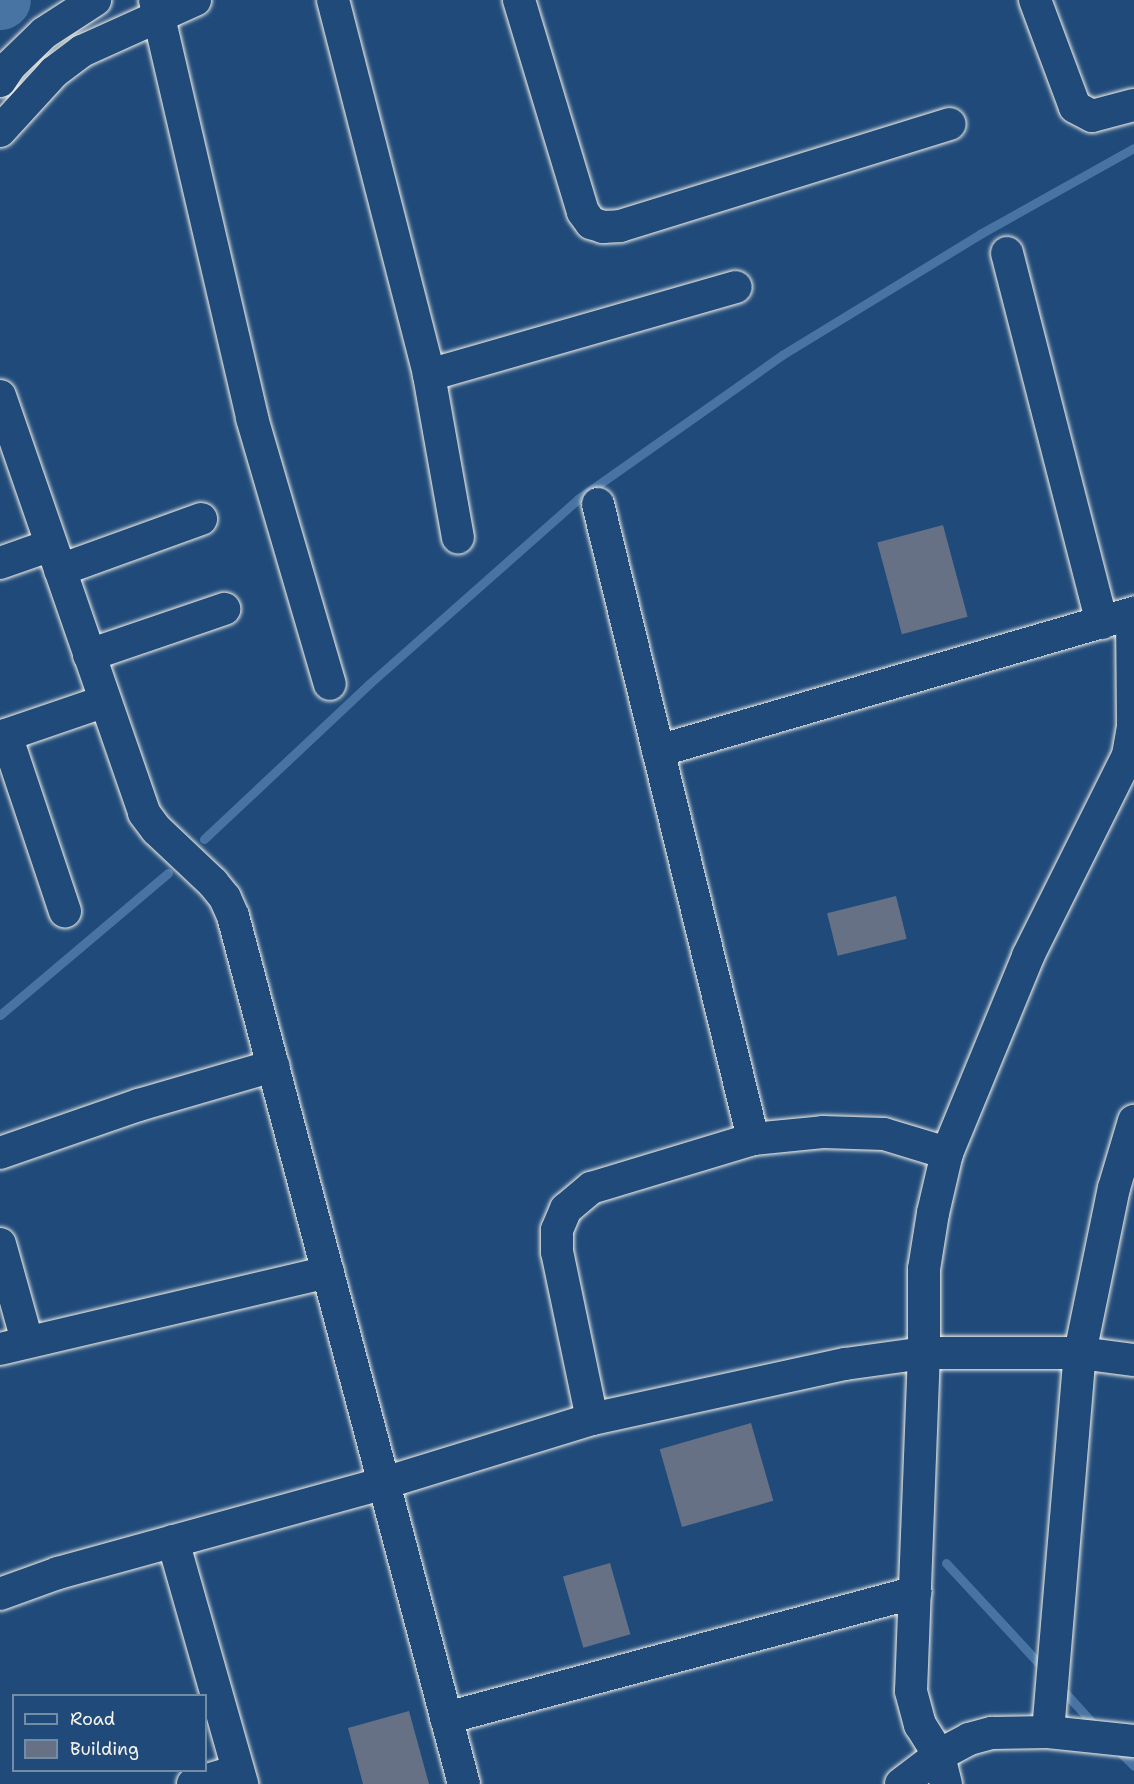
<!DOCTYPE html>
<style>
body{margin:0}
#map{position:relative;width:1134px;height:1784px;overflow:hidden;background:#1f4a7a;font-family:"Shantell Sans",sans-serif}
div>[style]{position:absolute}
.stream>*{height:9px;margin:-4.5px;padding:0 4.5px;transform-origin:4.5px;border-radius:4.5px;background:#4874a3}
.river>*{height:57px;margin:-28.5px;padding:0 28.5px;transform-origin:28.5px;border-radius:28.5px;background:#4874a3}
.building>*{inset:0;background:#667185;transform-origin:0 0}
.roads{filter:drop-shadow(0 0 2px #f4f1e8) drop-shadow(0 0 2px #f4f1e8)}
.street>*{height:32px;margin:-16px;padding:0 16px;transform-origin:16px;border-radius:16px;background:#1f4a7a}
span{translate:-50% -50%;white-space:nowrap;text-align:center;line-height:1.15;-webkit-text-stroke:5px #1f4a7a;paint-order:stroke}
.legend{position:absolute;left:12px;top:1694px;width:195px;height:78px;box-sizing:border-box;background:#1f4a7a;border:2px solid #748da6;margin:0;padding:8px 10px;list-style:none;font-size:18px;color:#f4f1e8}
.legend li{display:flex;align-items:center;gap:12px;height:30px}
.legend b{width:30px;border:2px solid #748da6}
</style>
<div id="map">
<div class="stream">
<div style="left:204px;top:839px;width:226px;rotate:-43.2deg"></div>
<div style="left:369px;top:684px;width:279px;rotate:-41.5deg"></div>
<div style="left:578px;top:499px;width:250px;rotate:-35.2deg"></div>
<div style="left:782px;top:355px;width:232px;rotate:-31.4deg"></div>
<div style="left:980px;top:234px;width:176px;rotate:-29.2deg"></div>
<div style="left:0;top:1015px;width:220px;rotate:-40.2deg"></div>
<div style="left:946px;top:1563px;width:147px;rotate:47.2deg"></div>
<div style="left:1059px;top:1686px;width:58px;rotate:47.8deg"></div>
<div style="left:1116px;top:1748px;width:25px;rotate:45deg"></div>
</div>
<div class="river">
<div style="left:0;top:1px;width:2px;rotate:-27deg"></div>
</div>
<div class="building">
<div style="left:943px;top:525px;width:95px;height:68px;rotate:75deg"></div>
<div style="left:896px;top:896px;width:44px;height:71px;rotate:76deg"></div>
<div style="left:751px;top:1423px;width:81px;height:95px;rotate:74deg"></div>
<div style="left:610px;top:1563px;width:74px;height:49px;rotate:74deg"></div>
<div style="clip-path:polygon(409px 1711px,429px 1784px,363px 1784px,348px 1728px)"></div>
</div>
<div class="roads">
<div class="street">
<div style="left:155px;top:0;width:429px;rotate:76.9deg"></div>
<div style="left:252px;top:418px;width:277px;rotate:73.7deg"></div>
<div style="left:333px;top:0;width:387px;rotate:75.6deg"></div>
<div style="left:429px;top:375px;width:165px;rotate:79.9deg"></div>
<div style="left:519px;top:0;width:221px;rotate:73.2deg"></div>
<div style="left:583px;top:212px;width:14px;rotate:54deg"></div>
<div style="left:591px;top:223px;width:13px;rotate:18deg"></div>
<div style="left:603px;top:227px;width:17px;rotate:-3deg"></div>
<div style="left:620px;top:226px;width:345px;rotate:-17.2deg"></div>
<div style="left:1035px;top:0;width:114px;rotate:69.5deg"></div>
<div style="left:1075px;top:107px;width:19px;rotate:28deg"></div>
<div style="left:1092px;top:116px;width:43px;rotate:-14.7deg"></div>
<div style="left:0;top:81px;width:18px;rotate:-56deg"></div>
<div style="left:10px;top:66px;width:47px;rotate:-44.1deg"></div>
<div style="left:44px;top:33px;width:61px;rotate:-32.9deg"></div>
<div style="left:0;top:131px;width:80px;rotate:-47.5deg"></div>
<div style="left:54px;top:72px;width:35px;rotate:-37deg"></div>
<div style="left:82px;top:51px;width:124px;rotate:-24.3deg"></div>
<div style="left:1007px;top:253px;width:382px;rotate:75.6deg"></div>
<div style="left:429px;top:375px;width:319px;rotate:-16deg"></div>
<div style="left:0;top:396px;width:441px;rotate:70.9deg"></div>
<div style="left:144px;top:813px;width:21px;rotate:53deg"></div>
<div style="left:157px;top:830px;width:77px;rotate:43.4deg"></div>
<div style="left:213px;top:883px;width:19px;rotate:51deg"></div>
<div style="left:225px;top:898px;width:20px;rotate:66deg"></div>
<div style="left:233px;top:916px;width:898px;rotate:75.1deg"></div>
<div style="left:598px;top:504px;width:654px;rotate:76.28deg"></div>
<div style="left:0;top:563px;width:54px;rotate:-19.4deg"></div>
<div style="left:60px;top:570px;width:150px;rotate:-19.9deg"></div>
<div style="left:89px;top:655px;width:143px;rotate:-18.8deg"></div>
<div style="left:6px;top:735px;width:186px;rotate:71.5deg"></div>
<div style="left:0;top:737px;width:111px;rotate:-18.9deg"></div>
<div style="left:658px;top:751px;width:496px;rotate:-16.2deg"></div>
<div style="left:0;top:1153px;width:147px;rotate:-19.1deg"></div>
<div style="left:139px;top:1105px;width:140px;rotate:-16.2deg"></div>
<div style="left:0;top:1244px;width:101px;rotate:74.4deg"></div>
<div style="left:0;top:1349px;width:337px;rotate:-13.2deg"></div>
<div style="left:592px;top:1419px;width:171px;rotate:-101.8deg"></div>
<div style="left:557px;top:1252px;width:22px;rotate:-90deg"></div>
<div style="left:557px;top:1230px;width:23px;rotate:-67deg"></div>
<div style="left:566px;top:1209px;width:33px;rotate:-40deg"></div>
<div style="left:591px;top:1188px;width:169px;rotate:-16.8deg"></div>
<div style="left:753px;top:1139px;width:70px;rotate:-5.7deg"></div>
<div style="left:823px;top:1132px;width:61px;rotate:1.9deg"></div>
<div style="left:884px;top:1134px;width:66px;rotate:16.8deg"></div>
<div style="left:173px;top:1541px;width:253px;rotate:74.1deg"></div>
<div style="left:0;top:1594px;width:62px;rotate:-19.9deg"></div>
<div style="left:58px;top:1573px;width:338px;rotate:-15.4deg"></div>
<div style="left:384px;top:1483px;width:218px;rotate:-17.1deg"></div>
<div style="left:592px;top:1419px;width:259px;rotate:-12.3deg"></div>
<div style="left:845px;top:1364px;width:80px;rotate:-7.9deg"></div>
<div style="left:924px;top:1353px;width:84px;rotate:-90deg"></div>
<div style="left:924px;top:1269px;width:57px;rotate:-80.9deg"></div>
<div style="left:933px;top:1213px;width:62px;rotate:-76.9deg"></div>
<div style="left:947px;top:1153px;width:213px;rotate:-67.6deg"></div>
<div style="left:1028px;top:956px;width:225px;rotate:-63.5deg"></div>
<div style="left:1128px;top:755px;width:29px;rotate:-80deg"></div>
<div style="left:1133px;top:726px;width:112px;rotate:-90.5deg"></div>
<div style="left:446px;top:1718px;width:486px;rotate:-15deg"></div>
<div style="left:1048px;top:1732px;width:380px;rotate:-85.2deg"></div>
<div style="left:1080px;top:1353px;width:54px;rotate:7.4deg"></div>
<div style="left:193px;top:1784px;width:47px;rotate:-16.1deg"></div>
<div style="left:901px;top:1784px;width:48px;rotate:-37.3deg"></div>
<div style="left:939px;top:1755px;width:34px;rotate:-28deg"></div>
<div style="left:969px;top:1739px;width:24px;rotate:-15deg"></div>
<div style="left:992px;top:1733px;width:56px;rotate:-1deg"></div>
<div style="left:1048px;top:1732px;width:86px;rotate:6deg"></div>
<div style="left:946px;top:1784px;width:30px;rotate:-104deg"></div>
<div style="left:939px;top:1755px;width:36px;rotate:-122deg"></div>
<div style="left:920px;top:1725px;width:35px;rotate:-105deg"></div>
<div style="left:911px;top:1691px;width:338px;rotate:-87.8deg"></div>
<div style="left:924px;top:1353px;width:156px"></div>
<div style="left:1080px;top:1353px;width:168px;rotate:-78.4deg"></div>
<div style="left:1114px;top:1188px;width:70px;rotate:-73.4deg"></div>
</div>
</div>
<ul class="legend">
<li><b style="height:8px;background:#1f4a7a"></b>Road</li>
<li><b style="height:16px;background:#667185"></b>Building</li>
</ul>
</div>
